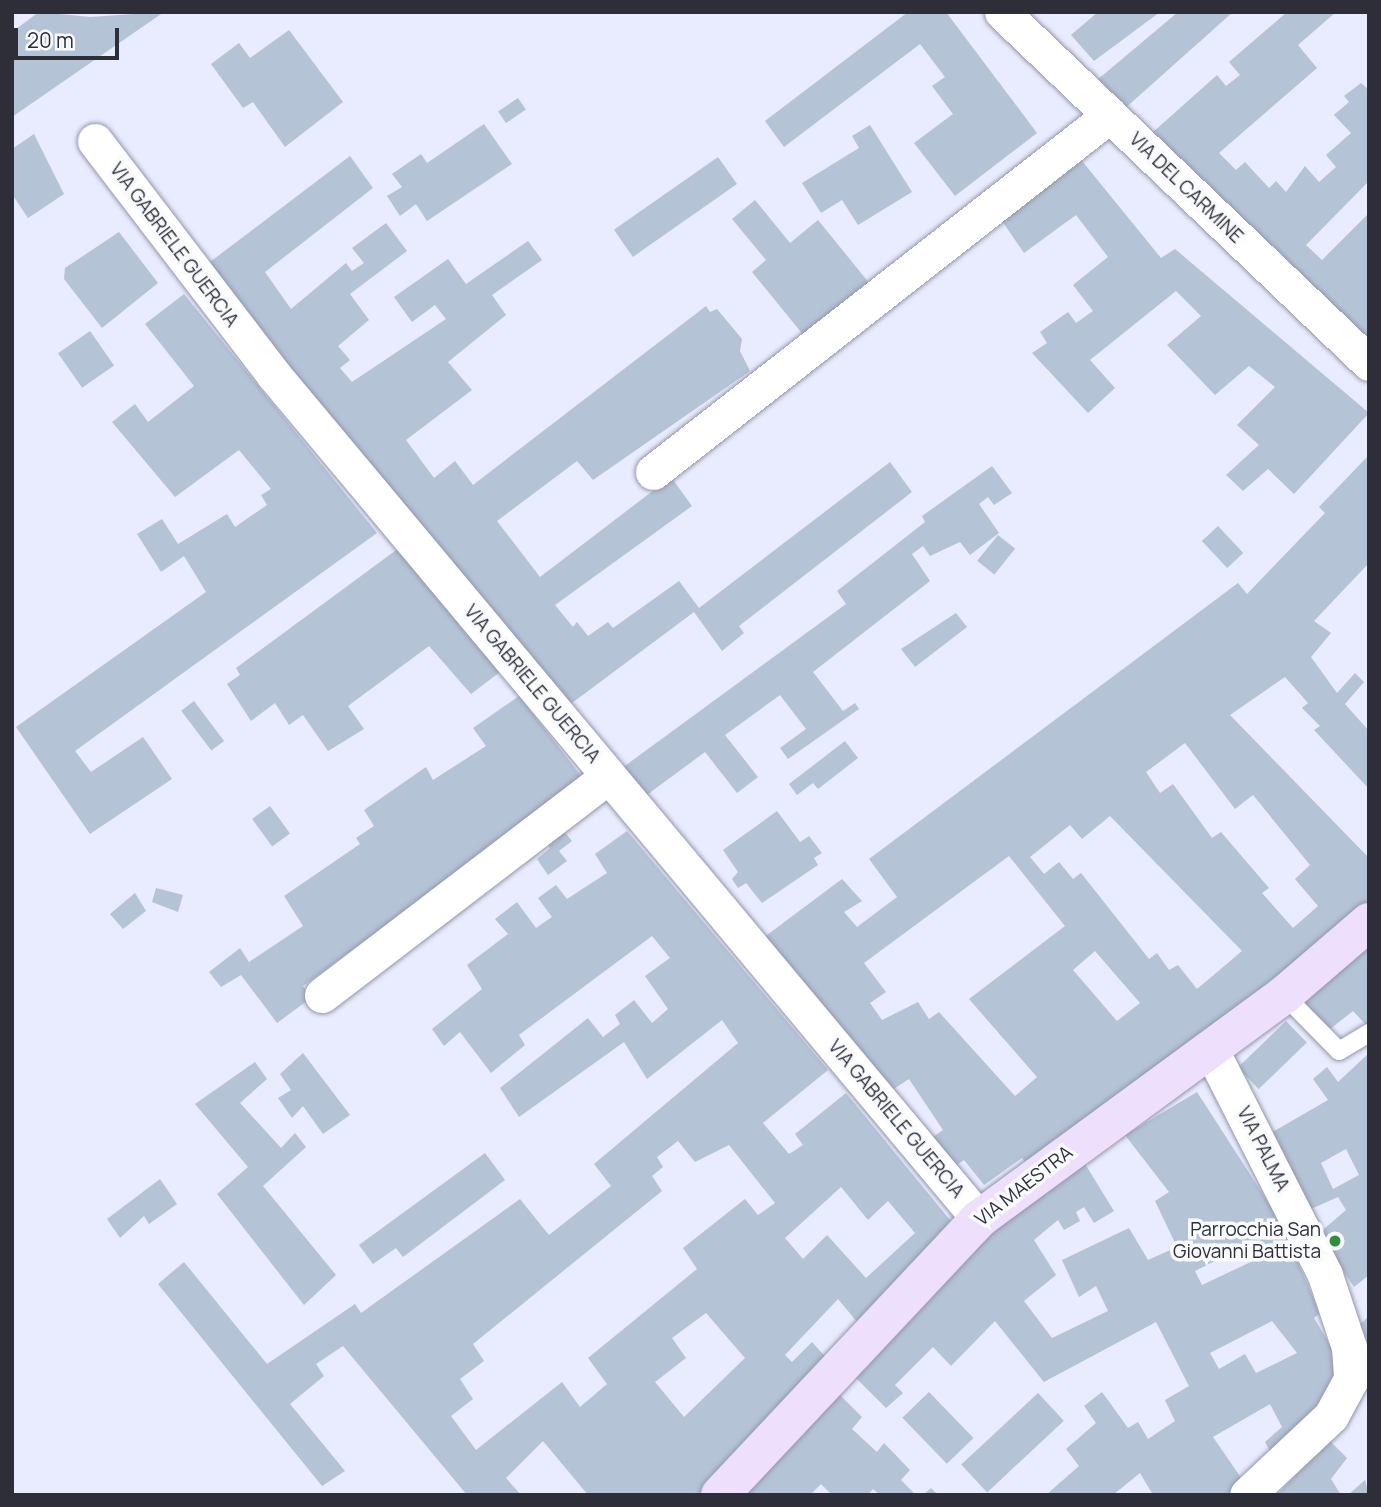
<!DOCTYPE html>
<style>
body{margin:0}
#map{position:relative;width:1381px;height:1507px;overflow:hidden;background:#e9ebfe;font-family:Manrope,sans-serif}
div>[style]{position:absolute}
.building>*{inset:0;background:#b4c3d6;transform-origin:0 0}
.roads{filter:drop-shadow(0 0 2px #9396ab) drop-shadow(0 0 2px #9396ab)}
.lane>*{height:18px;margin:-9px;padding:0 9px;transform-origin:9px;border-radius:9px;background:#fff}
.street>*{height:35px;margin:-17.5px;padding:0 17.5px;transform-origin:17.5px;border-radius:17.5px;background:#fff}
.secondary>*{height:38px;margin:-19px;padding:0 19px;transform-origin:19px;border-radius:19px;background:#eee0fc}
.dots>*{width:19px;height:19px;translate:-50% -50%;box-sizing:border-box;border:4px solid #f9fafe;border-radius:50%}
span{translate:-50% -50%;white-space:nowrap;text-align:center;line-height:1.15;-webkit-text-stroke:7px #f9fafe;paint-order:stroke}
.street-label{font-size:19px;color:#2d2e37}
.poi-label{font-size:19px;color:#2d2e37}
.right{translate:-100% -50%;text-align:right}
.frame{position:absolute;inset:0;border:14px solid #2d2e37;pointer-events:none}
.scale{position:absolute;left:14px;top:28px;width:105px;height:32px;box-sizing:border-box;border:4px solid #2d2e37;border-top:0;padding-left:9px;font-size:21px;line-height:24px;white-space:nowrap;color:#2d2e37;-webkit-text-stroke:5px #f9fafe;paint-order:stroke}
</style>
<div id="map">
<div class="building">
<div style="clip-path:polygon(39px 12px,90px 17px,164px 12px,12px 117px,12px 32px)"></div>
<div style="clip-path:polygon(908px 12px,946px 12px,1037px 133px,955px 196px,914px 143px,953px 114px,932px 86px,945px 77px,920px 44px,784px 147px,765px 121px)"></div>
<div style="clip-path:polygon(1098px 12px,1160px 12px,1094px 61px,1071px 35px)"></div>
<div style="clip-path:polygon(1178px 12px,1233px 12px,1122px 111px,1096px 81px)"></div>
<div style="clip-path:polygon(1287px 12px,1336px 12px,1298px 45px,1317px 68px,1219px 153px,1236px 170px,1245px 162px,1269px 188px,1276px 181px,1286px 192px,1305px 166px,1319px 182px,1336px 167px,1326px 155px,1351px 133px,1334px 115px,1349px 102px,1344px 96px,1361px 83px,1369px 90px,1369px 181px,1306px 245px,1322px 260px,1369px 213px,1369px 355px,1152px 133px,1217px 75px,1226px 86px,1240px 75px,1229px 62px)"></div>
<div style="clip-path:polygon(289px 30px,343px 102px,285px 147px,253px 102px,243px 108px,211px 64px,239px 43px,250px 58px)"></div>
<div style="left:518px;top:98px;width:14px;height:24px;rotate:56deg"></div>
<div style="clip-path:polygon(484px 124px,512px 164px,427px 221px,416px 204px,400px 216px,387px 196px,402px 187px,392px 174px,421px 154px,427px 163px)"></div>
<div style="clip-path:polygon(870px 125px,912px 192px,858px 225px,842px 200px,821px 213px,802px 183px,859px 148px,852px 136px)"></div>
<div style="clip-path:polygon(34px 134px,64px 194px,28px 218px,12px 194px,12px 149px)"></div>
<div style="clip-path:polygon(350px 156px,373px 188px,265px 272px,291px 309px,346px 263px,352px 271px,364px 263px,352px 248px,386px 223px,407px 251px,350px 294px,369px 320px,338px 346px,350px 360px,340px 368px,352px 382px,446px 319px,435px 305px,412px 322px,394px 297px,448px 259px,466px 284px,528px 241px,542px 260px,492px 295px,506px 315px,448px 362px,472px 390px,406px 440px,434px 478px,455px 461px,473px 485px,706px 306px,710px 312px,717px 309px,742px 339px,740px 351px,750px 371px,593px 480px,577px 461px,497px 521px,540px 577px,671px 477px,692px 506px,555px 605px,573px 627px,577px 622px,588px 636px,608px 622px,613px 628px,679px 581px,699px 608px,890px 462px,912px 492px,739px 626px,744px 633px,722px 651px,694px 612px,564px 709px,206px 265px)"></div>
<div style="left:718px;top:157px;width:33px;height:127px;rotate:55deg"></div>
<div style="clip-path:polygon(1082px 161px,1161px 258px,1175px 249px,1369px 413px,1294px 494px,1268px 469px,1243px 491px,1226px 475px,1259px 445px,1237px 425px,1275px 387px,1249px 366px,1215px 395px,1167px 345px,1201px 316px,1176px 291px,1090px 360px,1115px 388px,1088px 413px,1032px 353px,1047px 343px,1040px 332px,1068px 312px,1076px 323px,1093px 311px,1073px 285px,1108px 257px,1076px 215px,1024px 253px,1002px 221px)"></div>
<div style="clip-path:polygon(755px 200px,790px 243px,818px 220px,870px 284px,805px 337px,752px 272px,766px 260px,732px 219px)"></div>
<div style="clip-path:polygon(119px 232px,158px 283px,102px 328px,64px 279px,65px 268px)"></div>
<div style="clip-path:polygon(184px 294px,377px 533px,75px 751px,91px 772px,143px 737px,172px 779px,90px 834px,16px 727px,206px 592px,184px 556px,161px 572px,137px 534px,162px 519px,178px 544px,227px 514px,235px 527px,267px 505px,261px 495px,271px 489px,239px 450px,175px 497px,112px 422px,135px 404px,148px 422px,194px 386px,145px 324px)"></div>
<div style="left:90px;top:331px;width:42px;height:39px;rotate:55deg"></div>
<div style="clip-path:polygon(evenodd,1369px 455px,1369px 563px,1314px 621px,1331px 633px,1311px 657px,1337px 693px,1355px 673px,1364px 682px,1345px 704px,1369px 731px,1369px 789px,1314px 730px,1320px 726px,1302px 708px,1308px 703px,1285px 677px,1230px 715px,1369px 858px,1369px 906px,1027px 1165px,1022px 1158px,984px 1185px,964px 1160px,943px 1174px,923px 1144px,943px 1130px,909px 1079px,886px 1094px,763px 938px,842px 879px,862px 901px,844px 912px,857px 927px,897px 897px,869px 859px,1238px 583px,1247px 594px,1325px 513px,1319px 507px,1369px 455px,1185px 743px,1235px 809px,1253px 795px,1310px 865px,1295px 879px,1318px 906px,1293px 928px,1262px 893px,1269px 888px,1221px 832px,1212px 838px,1173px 784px,1160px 793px,1146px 772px,1185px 743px,1369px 455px,1110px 816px,1242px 951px,1197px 989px,1178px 965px,1169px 970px,1157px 953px,1149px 959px,1081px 873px,1073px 879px,1059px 862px,1044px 874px,1030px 857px,1070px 825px,1082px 839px,1110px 816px,1369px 455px,1009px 856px,1065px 926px,969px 999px,1037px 1077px,1015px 1096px,939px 1012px,929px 1019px,918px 1002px,882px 1020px,870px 1003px,886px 992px,864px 963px,1009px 856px,1369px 455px,1095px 951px,1140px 1003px,1117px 1021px,1073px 970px,1095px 951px)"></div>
<div style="clip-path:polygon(992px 466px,1012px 493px,994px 505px,988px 497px,979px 504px,999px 533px,970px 555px,960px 542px,930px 556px,923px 546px,912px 554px,930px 581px,813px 672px,843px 711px,855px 703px,859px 709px,788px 759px,780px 748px,806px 729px,780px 695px,725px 735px,758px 777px,737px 793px,705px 752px,640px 800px,618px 771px,846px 604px,837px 591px,925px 522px,922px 516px)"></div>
<div style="left:1218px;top:526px;width:37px;height:22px;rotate:47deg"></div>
<div style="left:998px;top:535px;width:22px;height:33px;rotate:39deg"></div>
<div style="clip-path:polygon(399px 548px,500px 672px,471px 694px,429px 646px,348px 706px,364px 729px,328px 751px,303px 715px,289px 725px,275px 703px,251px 721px,227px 684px,240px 675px,236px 668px)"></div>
<div style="clip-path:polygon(956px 613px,967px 627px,915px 667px,901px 649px)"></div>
<div style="clip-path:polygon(519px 696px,585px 781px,303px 986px,311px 998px,277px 1023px,241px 975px,221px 987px,209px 972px,240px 948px,249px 962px,303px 926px,284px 896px,360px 844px,356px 838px,374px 826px,364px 810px,426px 767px,433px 780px,486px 746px,473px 728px)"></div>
<div style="left:194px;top:701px;width:50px;height:16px;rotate:53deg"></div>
<div style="clip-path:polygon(845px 741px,858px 758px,818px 789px,813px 783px,797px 795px,789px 784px)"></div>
<div style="left:270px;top:806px;width:34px;height:22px;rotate:54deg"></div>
<div style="clip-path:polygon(777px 811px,800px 842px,809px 836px,822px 853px,814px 858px,818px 865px,762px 903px,746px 883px,738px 888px,732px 879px,738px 872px,723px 850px)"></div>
<div style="clip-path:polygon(559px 825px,572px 841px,559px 851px,567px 861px,548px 875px,537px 859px,550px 848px,541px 837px)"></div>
<div style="clip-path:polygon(evenodd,627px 831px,828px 1070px,763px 1123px,789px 1154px,803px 1145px,795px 1134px,846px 1093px,959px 1231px,863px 1329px,838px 1299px,785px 1355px,792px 1362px,812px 1342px,830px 1362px,707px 1495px,588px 1495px,543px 1441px,506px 1478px,521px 1495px,467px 1495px,343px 1346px,316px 1364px,324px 1376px,290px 1404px,345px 1471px,322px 1486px,158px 1284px,184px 1262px,267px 1364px,355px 1304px,361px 1313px,520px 1199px,549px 1235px,611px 1186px,594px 1164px,738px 1043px,722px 1020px,647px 1079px,624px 1042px,519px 1117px,500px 1088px,588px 1018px,603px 1037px,620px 1024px,615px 1015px,634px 1000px,652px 1023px,668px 1009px,645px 976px,670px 958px,652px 936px,519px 1035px,525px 1045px,491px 1073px,460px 1032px,444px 1046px,432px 1029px,482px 989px,467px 965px,508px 934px,495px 919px,517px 902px,536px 928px,552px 917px,538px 898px,556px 885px,567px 899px,607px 873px,595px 854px,627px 831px,678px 1141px,695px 1162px,729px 1145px,775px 1203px,758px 1215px,745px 1199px,683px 1248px,697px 1269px,588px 1358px,607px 1384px,580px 1407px,562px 1382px,476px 1450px,451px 1416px,473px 1399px,460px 1379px,484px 1361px,473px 1344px,662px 1191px,652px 1176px,663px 1167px,657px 1157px,678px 1141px,627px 831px,841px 1187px,868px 1220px,888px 1201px,915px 1233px,866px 1278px,827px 1235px,803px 1259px,785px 1238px,841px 1187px,627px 831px,706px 1313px,745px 1358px,684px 1417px,655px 1382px,686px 1358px,672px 1338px,706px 1313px)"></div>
<div style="clip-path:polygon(156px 888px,183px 895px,178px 912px,152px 902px)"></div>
<div style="clip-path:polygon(135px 893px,146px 911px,123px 929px,110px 914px)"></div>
<div style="clip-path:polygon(1369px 943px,1369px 1028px,1353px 1011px,1325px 1033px,1299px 1005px)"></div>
<div style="left:1286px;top:1021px;width:30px;height:67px;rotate:46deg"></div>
<div style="clip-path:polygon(303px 1053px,350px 1115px,323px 1134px,303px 1106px,292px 1118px,278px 1098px,291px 1090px,280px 1074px)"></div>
<div style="clip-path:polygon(evenodd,1369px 1053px,1369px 1275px,1354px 1287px,1318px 1234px,1346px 1210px,1338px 1197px,1302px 1213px,1269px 1134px,1328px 1100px,1313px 1079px,1327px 1067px,1338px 1082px,1369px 1053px,1346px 1149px,1359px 1175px,1333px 1189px,1321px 1163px,1346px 1149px)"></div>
<div style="clip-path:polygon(255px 1062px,267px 1079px,240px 1103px,281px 1148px,295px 1133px,306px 1147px,263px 1186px,336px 1275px,304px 1305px,217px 1194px,248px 1167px,195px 1104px)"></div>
<div style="clip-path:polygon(evenodd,1197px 1092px,1279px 1219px,1320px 1313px,1314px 1318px,1343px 1367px,1315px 1424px,1275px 1460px,1265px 1442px,1282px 1427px,1270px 1404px,1213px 1437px,1246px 1485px,1234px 1495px,1153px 1495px,1140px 1473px,1113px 1495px,1046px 1495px,1079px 1466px,1066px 1449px,1096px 1423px,1084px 1406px,1102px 1392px,1128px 1428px,1138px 1422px,1148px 1439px,1175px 1421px,1165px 1400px,1189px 1386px,1156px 1322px,1044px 1382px,995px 1321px,951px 1366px,933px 1347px,895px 1385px,903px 1393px,886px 1408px,849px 1371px,1028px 1200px,1082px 1159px,1114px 1211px,1094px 1223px,1084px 1207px,1076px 1212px,1080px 1221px,1064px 1230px,1058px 1220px,1034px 1240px,1056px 1275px,1024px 1301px,1052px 1338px,1108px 1311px,1096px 1286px,1079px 1297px,1062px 1260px,1129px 1228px,1148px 1260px,1177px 1247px,1155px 1201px,1169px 1192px,1125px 1135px,1197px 1092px,1249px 1244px,1257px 1259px,1202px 1285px,1195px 1271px,1249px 1244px,1197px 1092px,1272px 1321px,1297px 1353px,1256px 1373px,1245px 1354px,1219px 1369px,1210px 1353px,1272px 1321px)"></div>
<div style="clip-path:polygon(485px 1153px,505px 1180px,403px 1257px,396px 1248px,373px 1264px,359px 1245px)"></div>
<div style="clip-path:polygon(160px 1179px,177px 1204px,149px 1224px,144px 1216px,120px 1238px,107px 1219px)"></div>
<div style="clip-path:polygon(1369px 1316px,1369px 1356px,1365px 1359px,1352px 1332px)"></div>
<div style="clip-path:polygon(836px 1391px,862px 1417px,852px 1429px,877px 1452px,884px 1443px,910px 1470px,901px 1480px,916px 1495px,880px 1495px,873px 1489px,868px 1495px,832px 1495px,821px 1484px,810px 1495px,746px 1495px)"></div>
<div style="left:929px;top:1392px;width:64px;height:37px;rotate:46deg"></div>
<div style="left:1038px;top:1393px;width:38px;height:105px;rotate:47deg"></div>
<div style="clip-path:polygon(1329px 1440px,1347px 1458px,1331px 1479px,1341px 1495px,1277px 1495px)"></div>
<div style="clip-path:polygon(1365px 1480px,1369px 1495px,1348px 1495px)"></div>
<div style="clip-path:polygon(931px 1488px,938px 1495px,923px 1495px)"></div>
</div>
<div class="roads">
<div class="lane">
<div style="left:1284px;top:995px;width:78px;rotate:45.5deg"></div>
<div style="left:1339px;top:1051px;width:35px;rotate:-31deg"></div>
</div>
<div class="street">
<div style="left:1002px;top:12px;width:508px;rotate:43.72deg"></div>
<div style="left:95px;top:141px;width:293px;rotate:52.6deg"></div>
<div style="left:273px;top:374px;width:1101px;rotate:50.12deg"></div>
<div style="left:653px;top:472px;width:580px;rotate:-38deg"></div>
<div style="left:322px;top:995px;width:360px;rotate:-37.4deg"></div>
<div style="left:1211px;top:1050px;width:252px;rotate:63.1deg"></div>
<div style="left:1325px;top:1275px;width:76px;rotate:71.6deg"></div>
<div style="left:1349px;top:1347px;width:32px;rotate:86deg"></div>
<div style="left:1351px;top:1379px;width:42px;rotate:118.4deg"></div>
<div style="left:1331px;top:1416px;width:115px;rotate:136.8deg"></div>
</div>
<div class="secondary">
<div style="left:720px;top:1495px;width:378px;rotate:-46.8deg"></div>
<div style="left:979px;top:1219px;width:378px;rotate:-36.3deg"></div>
<div style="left:1284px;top:995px;width:112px;rotate:-40.7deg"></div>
</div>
</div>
<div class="dots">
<div style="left:1335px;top:1241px;background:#328d3e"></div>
</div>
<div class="street-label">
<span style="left:1186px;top:188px;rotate:44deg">VIA DEL CARMINE</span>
<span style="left:174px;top:245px;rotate:53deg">VIA GABRIELE GUERCIA</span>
<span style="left:532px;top:684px;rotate:50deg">VIA GABRIELE GUERCIA</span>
<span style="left:896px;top:1119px;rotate:50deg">VIA GABRIELE GUERCIA</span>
<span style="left:1263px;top:1149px;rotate:63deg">VIA PALMA</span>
<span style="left:1024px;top:1186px;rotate:-38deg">VIA MAESTRA</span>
</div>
<div class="poi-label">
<span class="right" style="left:1321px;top:1241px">Parrocchia San<br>Giovanni Battista</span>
</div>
<div class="frame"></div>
<div class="scale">20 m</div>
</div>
